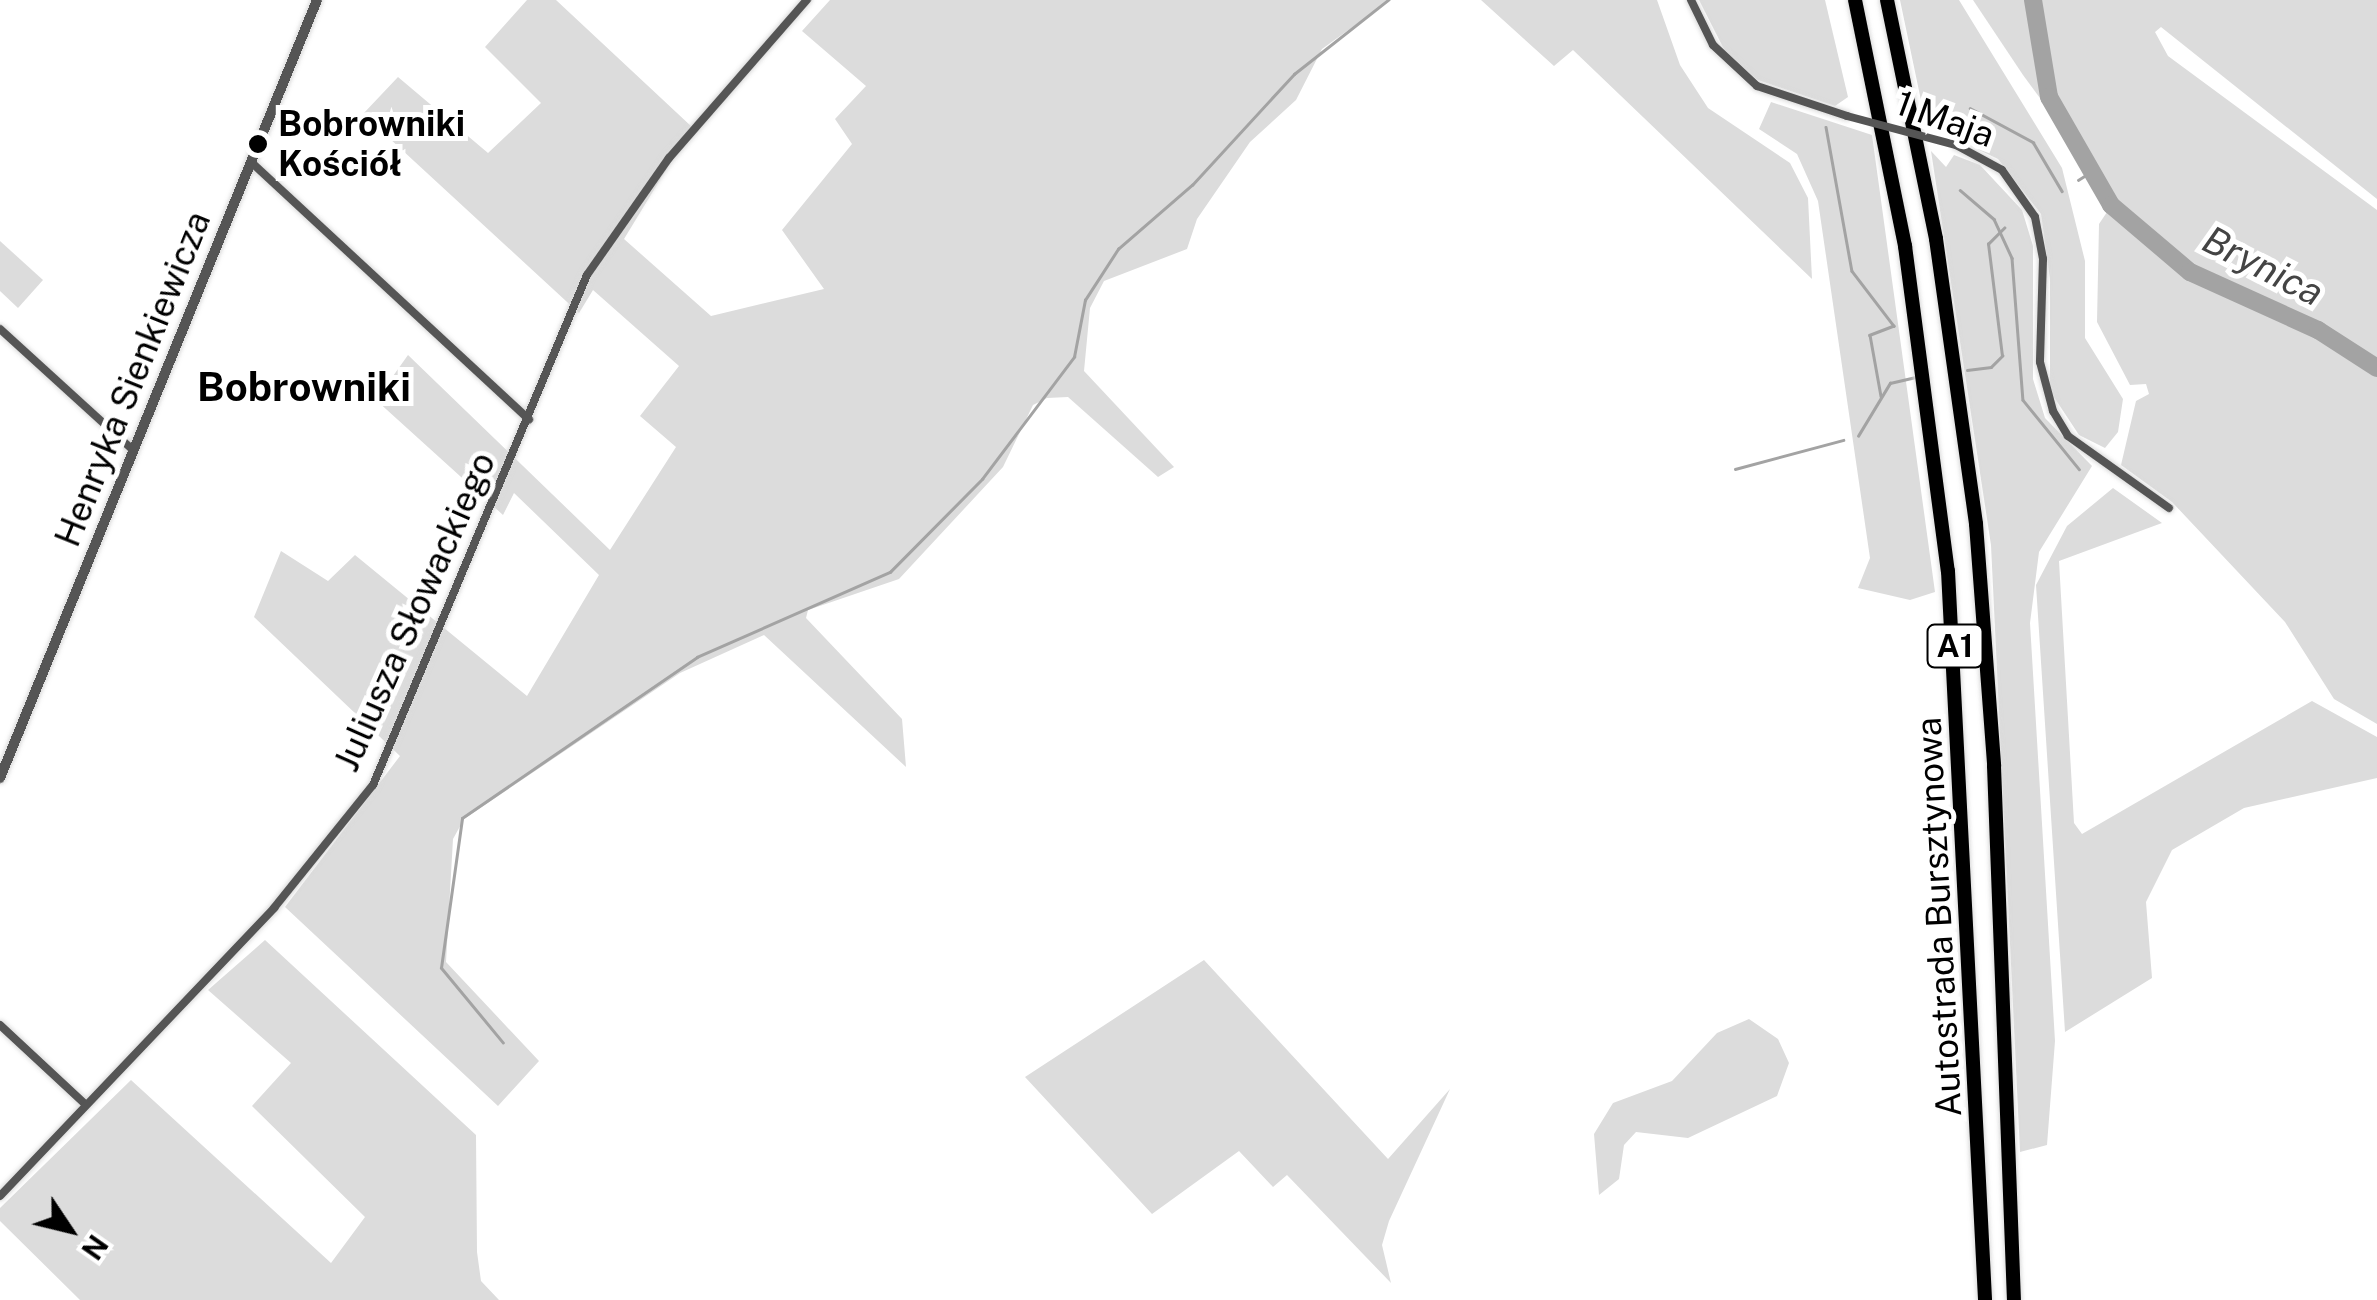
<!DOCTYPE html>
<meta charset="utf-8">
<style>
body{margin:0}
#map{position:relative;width:2377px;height:1300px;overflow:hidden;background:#fff;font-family:"Public Sans",sans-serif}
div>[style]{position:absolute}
.green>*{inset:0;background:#dcdcdc}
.stream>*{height:2.5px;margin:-1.25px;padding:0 1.25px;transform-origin:1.25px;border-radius:1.25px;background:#a3a3a3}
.river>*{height:18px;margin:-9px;padding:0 9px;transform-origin:9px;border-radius:9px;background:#a3a3a3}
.roads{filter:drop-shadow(0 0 2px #dbdbdb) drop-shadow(0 0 2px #dbdbdb)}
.minor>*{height:8px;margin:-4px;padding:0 4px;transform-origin:4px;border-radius:4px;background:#555}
.tertiary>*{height:10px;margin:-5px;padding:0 5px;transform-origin:5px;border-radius:5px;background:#555}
.motorway>*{height:14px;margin:-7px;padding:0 7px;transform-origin:7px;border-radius:7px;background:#000}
.minor-bridge>*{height:8px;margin:-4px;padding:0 4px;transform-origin:4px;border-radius:4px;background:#555}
.dots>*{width:28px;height:28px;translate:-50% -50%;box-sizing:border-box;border:5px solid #fff;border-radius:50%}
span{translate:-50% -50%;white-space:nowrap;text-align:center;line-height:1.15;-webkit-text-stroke:10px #fff;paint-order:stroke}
.shield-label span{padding:2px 8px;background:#fff;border:2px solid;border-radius:8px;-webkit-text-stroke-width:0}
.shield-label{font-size:32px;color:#000;font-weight:700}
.street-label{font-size:35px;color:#000}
.poi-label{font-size:35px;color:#000;font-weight:700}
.left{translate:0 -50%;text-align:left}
.water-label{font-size:38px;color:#444;font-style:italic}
.quarter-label{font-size:40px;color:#000;font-weight:700}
.north{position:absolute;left:20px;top:1180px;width:100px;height:100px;-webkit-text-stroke:8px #fff;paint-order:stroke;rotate:125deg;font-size:28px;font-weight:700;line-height:40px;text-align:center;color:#000}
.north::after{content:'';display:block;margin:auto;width:35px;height:45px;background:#000;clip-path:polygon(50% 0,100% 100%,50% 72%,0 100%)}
</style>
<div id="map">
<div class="green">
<div style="clip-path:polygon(527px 0,556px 0,692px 127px,624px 239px,711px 316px,824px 289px,782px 230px,852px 144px,835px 119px,866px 86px,802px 31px,830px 0,1390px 0,1322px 49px,1296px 100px,1250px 142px,1197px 219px,1187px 249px,1104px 281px,1090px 308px,1084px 371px,1174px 467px,1158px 477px,1068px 397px,1047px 398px,1033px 405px,1003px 467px,899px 579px,808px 610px,806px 618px,902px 719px,906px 767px,764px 635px,680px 673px,464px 819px,453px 839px,446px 962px,539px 1061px,498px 1106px,285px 907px,400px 756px,254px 617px,281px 551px,328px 581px,355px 555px,527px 696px,599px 575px,514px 493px,503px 515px,376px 400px,408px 355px,610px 550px,676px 447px,640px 416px,679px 366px,593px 290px,579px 313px,363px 114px,398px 77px,488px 153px,541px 103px,485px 47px)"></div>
<div style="clip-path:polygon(1481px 0,1657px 0,1680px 65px,1708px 108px,1790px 163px,1808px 198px,1812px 279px,1573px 50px,1554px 66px)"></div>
<div style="clip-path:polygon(1699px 0,1825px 0,1848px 97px,1835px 106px,1758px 80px,1729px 59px)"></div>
<div style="clip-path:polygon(1900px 0,1959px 0,2062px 168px,2085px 261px,2085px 338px,2123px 399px,2118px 432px,2105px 448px,2079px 435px,2050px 391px,2050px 279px,2041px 214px,1998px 159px,1950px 136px,1953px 112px,1927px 129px)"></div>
<div style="clip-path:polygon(1973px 0,2029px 0,2045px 105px,2023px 75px)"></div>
<div style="clip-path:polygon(2037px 0,2377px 0,2377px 199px,2161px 27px,2155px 32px,2168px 56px,2377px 210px,2377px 724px,2334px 699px,2285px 622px,2172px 502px,2121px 465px,2136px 401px,2149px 394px,2146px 384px,2130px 385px,2097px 322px,2099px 224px,2115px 200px,2052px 96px)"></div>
<div style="clip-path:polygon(1771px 102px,1872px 135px,1935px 592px,1910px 600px,1858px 588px,1870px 558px,1818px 201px,1797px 154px,1759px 129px)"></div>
<div style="clip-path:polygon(1931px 151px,1946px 167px,1954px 155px,1980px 165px,2022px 210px,2033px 246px,2033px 379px,2045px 418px,2092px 466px,2039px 552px,2030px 623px,2055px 1041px,2047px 1145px,2020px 1152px,1991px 545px)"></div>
<div style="clip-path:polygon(0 241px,43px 280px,18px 308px,0 291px)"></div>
<div style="clip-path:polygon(2113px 488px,2162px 523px,2059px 561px,2074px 823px,2082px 834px,2312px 701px,2377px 737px,2377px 778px,2244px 808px,2172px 850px,2146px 902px,2152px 978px,2065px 1032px,2036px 585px,2067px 526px)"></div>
<div style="clip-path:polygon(265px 940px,476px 1135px,477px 1252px,481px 1281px,499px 1300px,80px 1300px,0 1221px,0 1208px,131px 1080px,331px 1263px,365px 1217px,252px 1106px,291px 1063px,208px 990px)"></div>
<div style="clip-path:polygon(1204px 960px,1388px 1159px,1450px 1089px,1389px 1221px,1382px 1245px,1391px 1283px,1287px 1175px,1273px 1187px,1239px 1151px,1152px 1214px,1025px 1077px)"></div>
<div style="clip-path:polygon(1749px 1019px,1778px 1039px,1789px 1063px,1777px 1096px,1688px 1138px,1636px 1132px,1624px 1145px,1619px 1179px,1599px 1195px,1594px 1134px,1613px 1103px,1672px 1081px,1717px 1033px)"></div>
</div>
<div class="stream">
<div style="left:1970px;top:108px;width:72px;rotate:28.4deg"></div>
<div style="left:2033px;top:142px;width:57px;rotate:59.4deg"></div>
<div style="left:1826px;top:127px;width:146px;rotate:79.8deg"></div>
<div style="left:1852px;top:271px;width:69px;rotate:52.6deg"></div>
<div style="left:1894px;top:326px;width:26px;rotate:159deg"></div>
<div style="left:1870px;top:335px;width:62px;rotate:79.8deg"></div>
<div style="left:2078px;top:180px;width:13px;rotate:-32deg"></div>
<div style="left:1960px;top:190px;width:45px;rotate:40.5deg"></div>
<div style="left:1994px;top:219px;width:43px;rotate:65.2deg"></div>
<div style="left:2012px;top:258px;width:142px;rotate:85.6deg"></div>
<div style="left:2023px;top:400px;width:89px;rotate:50.9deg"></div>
<div style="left:1967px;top:370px;width:24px;rotate:-7deg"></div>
<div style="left:1991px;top:367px;width:16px;rotate:-45deg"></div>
<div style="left:2002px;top:356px;width:113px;rotate:-97.1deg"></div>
<div style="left:1988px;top:244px;width:23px;rotate:-45deg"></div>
<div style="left:1858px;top:436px;width:62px;rotate:-58.9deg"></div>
<div style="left:1890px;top:383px;width:26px;rotate:-13deg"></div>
<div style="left:1735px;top:469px;width:112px;rotate:-15deg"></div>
<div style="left:503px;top:1043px;width:97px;rotate:-129.6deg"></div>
<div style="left:441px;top:968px;width:151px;rotate:-82deg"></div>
<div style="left:462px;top:818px;width:285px;rotate:-34.4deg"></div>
<div style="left:697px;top:657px;width:211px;rotate:-23.8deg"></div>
<div style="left:890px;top:572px;width:131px;rotate:-45.3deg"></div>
<div style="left:982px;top:479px;width:153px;rotate:-53deg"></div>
<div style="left:1074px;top:357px;width:58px;rotate:-79.1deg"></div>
<div style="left:1085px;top:300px;width:61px;rotate:-57.1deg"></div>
<div style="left:1118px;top:249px;width:98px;rotate:-40.9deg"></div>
<div style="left:1192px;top:185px;width:151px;rotate:-47.4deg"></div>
<div style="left:1294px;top:74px;width:120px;rotate:-38.2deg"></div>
</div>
<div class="river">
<div style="left:2033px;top:0;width:98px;rotate:80.6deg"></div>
<div style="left:2049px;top:97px;width:125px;rotate:60.1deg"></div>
<div style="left:2111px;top:205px;width:104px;rotate:40.3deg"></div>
<div style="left:2190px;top:272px;width:141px;rotate:24.4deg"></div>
<div style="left:2318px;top:330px;width:70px;rotate:32.8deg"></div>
</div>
<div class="roads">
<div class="minor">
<div style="left:1691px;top:0;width:50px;rotate:63.9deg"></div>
<div style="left:1713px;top:45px;width:60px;rotate:43deg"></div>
<div style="left:1757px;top:86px;width:95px;rotate:18.4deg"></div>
<div style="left:1956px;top:145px;width:52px;rotate:28.5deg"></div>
<div style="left:2002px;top:170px;width:57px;rotate:54.9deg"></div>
<div style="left:2035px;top:217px;width:43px;rotate:79.2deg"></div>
<div style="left:2043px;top:259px;width:103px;rotate:91.7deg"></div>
<div style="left:2040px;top:362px;width:51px;rotate:75.1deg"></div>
<div style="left:2053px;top:411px;width:29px;rotate:59deg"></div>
<div style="left:2068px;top:436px;width:124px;rotate:35.5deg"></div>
<div style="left:251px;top:162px;width:379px;rotate:42.8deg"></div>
<div style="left:0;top:329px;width:180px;rotate:42.3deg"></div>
<div style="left:0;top:1025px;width:117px;rotate:42.9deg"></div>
<div style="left:0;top:1196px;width:398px;rotate:-46.4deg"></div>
<div style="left:274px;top:908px;width:158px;rotate:-51.2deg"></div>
<div style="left:373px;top:785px;width:553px;rotate:-67.24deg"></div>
<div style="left:587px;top:275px;width:143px;rotate:-55deg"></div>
<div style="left:669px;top:158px;width:210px;rotate:-48.9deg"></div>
</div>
<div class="tertiary">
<div style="left:0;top:778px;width:840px;rotate:-67.83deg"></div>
</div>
<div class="motorway">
<div style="left:1855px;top:0;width:251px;rotate:78.5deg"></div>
<div style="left:1905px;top:246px;width:328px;rotate:82.5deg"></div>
<div style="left:1948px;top:571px;width:730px;rotate:87.09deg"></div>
<div style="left:1887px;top:0;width:244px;rotate:78.4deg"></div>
<div style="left:1936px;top:239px;width:288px;rotate:82deg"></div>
<div style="left:1976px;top:524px;width:243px;rotate:85.7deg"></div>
<div style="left:1994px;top:766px;width:534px;rotate:87.86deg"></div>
</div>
</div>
<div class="minor-bridge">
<div style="left:1847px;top:116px;width:113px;rotate:14.9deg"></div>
</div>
<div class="dots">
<div style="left:258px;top:144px;background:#000"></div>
</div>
<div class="shield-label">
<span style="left:1955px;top:646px">A1</span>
</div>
<div class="street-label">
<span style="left:1945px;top:119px;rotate:20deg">1 Maja</span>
<span style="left:133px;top:379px;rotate:-68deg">Henryka Sienkiewicza</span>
<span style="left:415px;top:612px;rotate:-66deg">Juliusza Słowackiego</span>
<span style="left:1939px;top:917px;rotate:-93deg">Autostrada Bursztynowa</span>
</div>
<div class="poi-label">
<span class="left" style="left:278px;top:144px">Bobrowniki<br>Kościół</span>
</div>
<div class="water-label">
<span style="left:2263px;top:266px;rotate:27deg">Brynica</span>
</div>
<div class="quarter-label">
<span style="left:304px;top:387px">Bobrowniki</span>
</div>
<div class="north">N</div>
</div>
